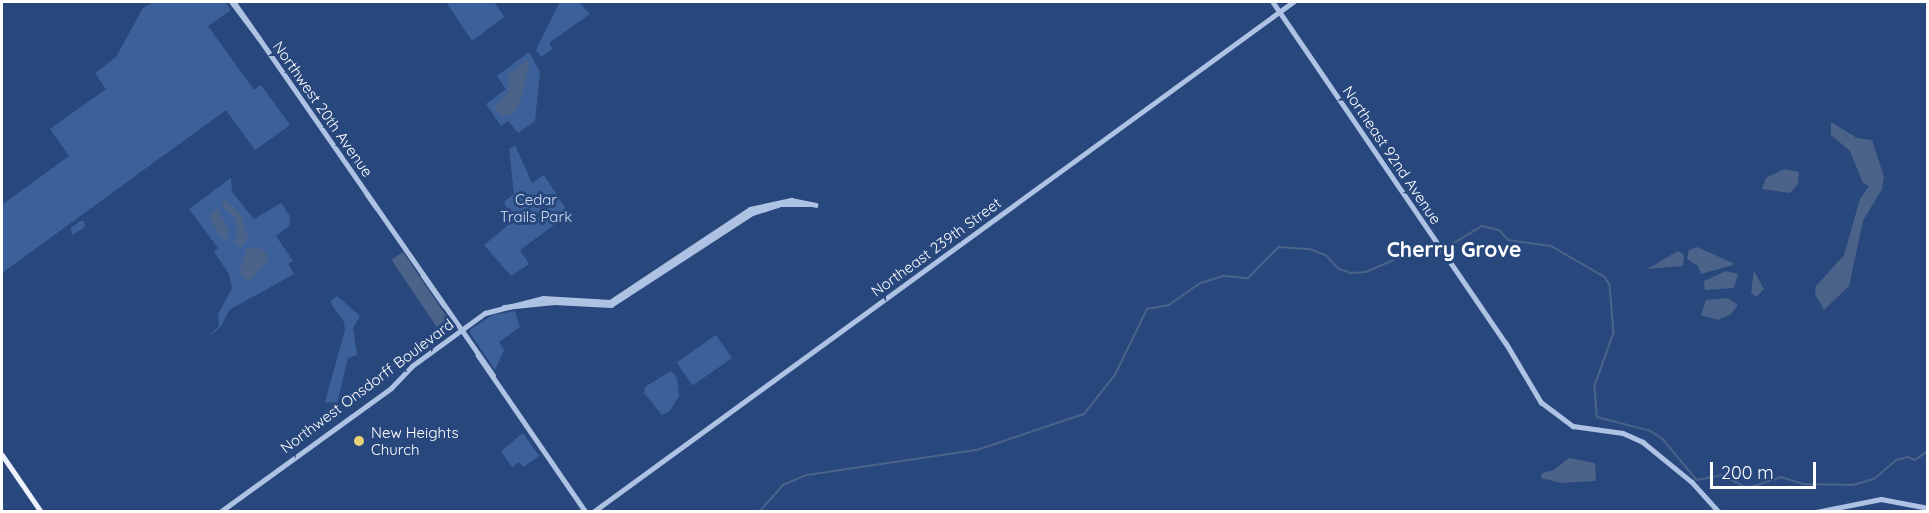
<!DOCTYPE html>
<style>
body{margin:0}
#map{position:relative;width:1929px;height:513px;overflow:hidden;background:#28487d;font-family:Quicksand,sans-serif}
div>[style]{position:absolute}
.green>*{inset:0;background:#3c619a;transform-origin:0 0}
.water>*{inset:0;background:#4b6289;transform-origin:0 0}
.stream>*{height:1.5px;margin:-0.75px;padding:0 0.75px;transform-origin:0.75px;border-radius:0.75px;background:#4b6289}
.tertiary>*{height:4.5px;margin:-2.25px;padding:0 2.25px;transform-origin:2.25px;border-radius:2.25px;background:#aec3e4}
.primary>*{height:5px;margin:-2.5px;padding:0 2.5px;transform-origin:2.5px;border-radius:2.5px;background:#edf2fd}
.dots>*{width:16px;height:16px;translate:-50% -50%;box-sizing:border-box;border:3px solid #28487d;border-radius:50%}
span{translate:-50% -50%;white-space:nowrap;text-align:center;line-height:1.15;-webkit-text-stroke:6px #28487d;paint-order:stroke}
.street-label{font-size:15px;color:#fff}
.park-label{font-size:15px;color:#d0def4}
.poi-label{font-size:15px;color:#fff}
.left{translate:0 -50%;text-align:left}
.district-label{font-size:21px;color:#fff;font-weight:700}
.frame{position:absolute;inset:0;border:3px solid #fff;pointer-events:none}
.scale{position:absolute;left:1710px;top:462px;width:106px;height:27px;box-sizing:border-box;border:3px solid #fff;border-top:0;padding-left:8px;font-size:18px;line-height:21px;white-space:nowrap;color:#fff;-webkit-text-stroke:4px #28487d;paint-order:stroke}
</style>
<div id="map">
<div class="green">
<div style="clip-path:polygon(153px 2px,225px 2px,231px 10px,208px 26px,254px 90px,261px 85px,290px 125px,255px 150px,226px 110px,2px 273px,2px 205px,69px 156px,50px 129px,106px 89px,95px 73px,116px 57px,143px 8px)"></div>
<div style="clip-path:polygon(446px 2px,494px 2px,504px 17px,472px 41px)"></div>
<div style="clip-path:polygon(560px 2px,579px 2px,590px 14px,549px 43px,552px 49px,541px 57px,536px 50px)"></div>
<div style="clip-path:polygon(529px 52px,540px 72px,535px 121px,518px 133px,508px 121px,501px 126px,486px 104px,506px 89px,497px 76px)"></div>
<div style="clip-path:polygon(515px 145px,532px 183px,544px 175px,569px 214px,520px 250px,529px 264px,511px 276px,484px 245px,513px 221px,504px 202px,514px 194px,509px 149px)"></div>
<div style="clip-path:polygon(231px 178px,232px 192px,254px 219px,281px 203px,290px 216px,289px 226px,276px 236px,293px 261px,288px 264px,294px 274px,229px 310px,221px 327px,207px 337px,219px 326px,218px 315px,232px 288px,229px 274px,214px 252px,218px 248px,189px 209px)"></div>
<div style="clip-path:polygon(80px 221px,84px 221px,85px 227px,72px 235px,71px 228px)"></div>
<div style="clip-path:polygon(337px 296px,360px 316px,353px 328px,357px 355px,348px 358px,337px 403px,325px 402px,345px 330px,344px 322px,330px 302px)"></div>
<div style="clip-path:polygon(515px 311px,520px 327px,499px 342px,504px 350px,495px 370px,470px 333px,471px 329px,493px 315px)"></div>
<div style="left:716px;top:335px;width:28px;height:48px;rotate:55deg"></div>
<div style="clip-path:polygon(671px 371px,677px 378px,679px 396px,670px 411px,662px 415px,644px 393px,645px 387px)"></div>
<div style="clip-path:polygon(523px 433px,539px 456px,523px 467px,519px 462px,512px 467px,501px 451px)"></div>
</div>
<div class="water">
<div style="clip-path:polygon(526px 60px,530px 63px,520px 103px,513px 114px,500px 116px,494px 106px,509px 92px,508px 75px)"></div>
<div style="clip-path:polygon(1831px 122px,1857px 138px,1872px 140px,1884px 177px,1882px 189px,1863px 221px,1849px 286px,1824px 310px,1815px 294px,1816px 286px,1844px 255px,1860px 199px,1869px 186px,1863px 183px,1850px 151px,1831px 135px)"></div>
<div style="clip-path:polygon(1784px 169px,1799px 172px,1798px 184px,1790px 193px,1762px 189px,1766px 178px)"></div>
<div style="clip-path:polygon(223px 198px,241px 214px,248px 239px,241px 248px,234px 243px,238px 233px,235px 218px,223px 208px)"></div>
<div style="clip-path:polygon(217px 208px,229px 231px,227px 240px,221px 238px,209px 217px)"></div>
<div style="clip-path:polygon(256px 247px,265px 251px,268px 260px,249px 282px,241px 276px,240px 270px,247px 248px)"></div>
<div style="clip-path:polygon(1697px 247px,1733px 263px,1733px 265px,1701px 274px,1698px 266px,1687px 259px,1689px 250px)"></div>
<div style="clip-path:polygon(1678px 251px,1684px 255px,1683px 266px,1647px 269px)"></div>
<div style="left:403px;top:252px;width:89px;height:14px;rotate:56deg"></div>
<div style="clip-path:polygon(1726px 271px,1738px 274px,1734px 288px,1705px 290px,1704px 281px)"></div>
<div style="clip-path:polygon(1754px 271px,1764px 289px,1756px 297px,1751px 293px)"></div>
<div style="clip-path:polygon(1728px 298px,1738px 305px,1731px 314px,1718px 320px,1701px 315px,1706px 300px)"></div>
<div style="clip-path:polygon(1569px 458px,1595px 463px,1596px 481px,1561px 483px,1541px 478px,1542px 473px,1554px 470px)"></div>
</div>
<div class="stream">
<div style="left:759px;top:512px;width:36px;rotate:-48deg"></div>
<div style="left:783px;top:485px;width:26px;rotate:-23deg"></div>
<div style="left:807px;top:475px;width:172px;rotate:-8.4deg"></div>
<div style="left:977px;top:450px;width:113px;rotate:-18.6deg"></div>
<div style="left:1084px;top:414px;width:50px;rotate:-51.5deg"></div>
<div style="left:1115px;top:375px;width:73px;rotate:-64.1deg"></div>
<div style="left:1147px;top:309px;width:22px;rotate:-10deg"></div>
<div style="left:1169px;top:305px;width:39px;rotate:-35deg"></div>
<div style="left:1201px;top:283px;width:24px;rotate:-17deg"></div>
<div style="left:1224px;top:276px;width:24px;rotate:5deg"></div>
<div style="left:1248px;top:278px;width:44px;rotate:-45deg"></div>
<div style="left:1279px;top:247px;width:31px;rotate:4deg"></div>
<div style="left:1310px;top:249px;width:17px;rotate:21deg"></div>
<div style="left:1326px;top:255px;width:19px;rotate:47deg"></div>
<div style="left:1339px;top:269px;width:13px;rotate:18deg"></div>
<div style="left:1351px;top:273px;width:15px;rotate:-4deg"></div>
<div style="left:1366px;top:272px;width:48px;rotate:-23.4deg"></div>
<div style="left:1410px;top:253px;width:26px;rotate:2deg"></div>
<div style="left:1436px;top:254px;width:54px;rotate:-31.3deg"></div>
<div style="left:1482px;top:226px;width:17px;rotate:13deg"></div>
<div style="left:1499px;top:230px;width:14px;rotate:45deg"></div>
<div style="left:1509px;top:240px;width:42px;rotate:8.1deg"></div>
<div style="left:1551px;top:246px;width:62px;rotate:29.9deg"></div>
<div style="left:1605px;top:277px;width:9px;rotate:58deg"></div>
<div style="left:1610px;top:285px;width:48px;rotate:85.2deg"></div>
<div style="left:1614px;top:333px;width:56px;rotate:109.7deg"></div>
<div style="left:1595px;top:386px;width:31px;rotate:86deg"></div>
<div style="left:1597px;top:417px;width:56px;rotate:14.5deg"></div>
<div style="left:1651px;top:431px;width:14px;rotate:34deg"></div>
<div style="left:1663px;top:439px;width:53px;rotate:50.3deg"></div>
<div style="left:1697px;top:480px;width:25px;rotate:-11deg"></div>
<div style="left:1722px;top:475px;width:29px;rotate:27deg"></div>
<div style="left:1748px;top:488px;width:35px;rotate:-18deg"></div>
<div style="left:1781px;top:477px;width:24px;rotate:17deg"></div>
<div style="left:1804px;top:484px;width:49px;rotate:1.2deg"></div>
<div style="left:1853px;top:485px;width:22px;rotate:-16deg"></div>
<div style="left:1874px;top:479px;width:30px;rotate:-40deg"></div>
<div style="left:1897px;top:460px;width:11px;rotate:-15deg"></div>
<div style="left:1908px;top:457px;width:8px;rotate:23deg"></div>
<div style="left:1915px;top:460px;width:16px;rotate:-35deg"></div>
</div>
<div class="tertiary">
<div style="left:232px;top:2px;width:45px;rotate:53.1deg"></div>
<div style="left:234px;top:2px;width:454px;rotate:55.2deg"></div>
<div style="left:1273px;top:2px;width:413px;rotate:55.7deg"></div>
<div style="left:1506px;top:343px;width:69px;rotate:59.3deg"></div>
<div style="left:1541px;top:402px;width:40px;rotate:37deg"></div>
<div style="left:1573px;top:426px;width:50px;rotate:8deg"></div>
<div style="left:1623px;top:433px;width:22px;rotate:24deg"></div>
<div style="left:1643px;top:442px;width:63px;rotate:39.2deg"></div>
<div style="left:1692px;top:482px;width:40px;rotate:48deg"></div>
<div style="left:367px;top:194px;width:16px;rotate:55deg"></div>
<div style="left:423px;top:275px;width:37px;rotate:55deg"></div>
<div style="left:504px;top:307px;width:50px;rotate:-5.7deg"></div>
<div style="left:554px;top:302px;width:57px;rotate:3deg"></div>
<div style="left:611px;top:305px;width:168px;rotate:-33.1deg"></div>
<div style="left:752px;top:213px;width:27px;rotate:-17deg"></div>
<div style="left:778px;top:205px;width:37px"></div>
<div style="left:478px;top:355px;width:191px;rotate:55.5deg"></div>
<div style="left:220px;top:512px;width:211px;rotate:-35.9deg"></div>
<div style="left:391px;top:388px;width:30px;rotate:-46deg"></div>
<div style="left:412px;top:366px;width:90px;rotate:-36deg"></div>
<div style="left:485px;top:313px;width:60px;rotate:-14.5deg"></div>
<div style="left:543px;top:298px;width:67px;rotate:3.4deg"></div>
<div style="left:610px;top:302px;width:168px;rotate:-33.6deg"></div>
<div style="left:750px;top:209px;width:42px;rotate:-12.4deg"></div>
<div style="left:791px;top:200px;width:25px;rotate:11deg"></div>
<div style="left:593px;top:512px;width:866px;rotate:-36.08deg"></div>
<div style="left:1816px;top:512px;width:66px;rotate:-11.3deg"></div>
<div style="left:1881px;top:499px;width:48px;rotate:10.8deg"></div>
</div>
<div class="primary">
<div style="left:2px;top:455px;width:69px;rotate:55.6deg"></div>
</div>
<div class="dots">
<div style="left:359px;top:441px;background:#ebd175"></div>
</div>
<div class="street-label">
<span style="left:323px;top:109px;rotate:55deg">Northwest 20th Avenue</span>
<span style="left:1392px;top:155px;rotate:56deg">Northeast 92nd Avenue</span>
<span style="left:936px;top:247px;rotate:-36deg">Northeast 239th Street</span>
<span style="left:367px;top:386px;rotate:-37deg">Northwest Onsdorff Boulevard</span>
</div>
<div class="park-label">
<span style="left:536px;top:208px">Cedar<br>Trails Park</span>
</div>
<div class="poi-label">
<span class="left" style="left:371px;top:441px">New Heights<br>Church</span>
</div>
<div class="district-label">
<span style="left:1454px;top:249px">Cherry Grove</span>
</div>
<div class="frame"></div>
<div class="scale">200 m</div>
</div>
